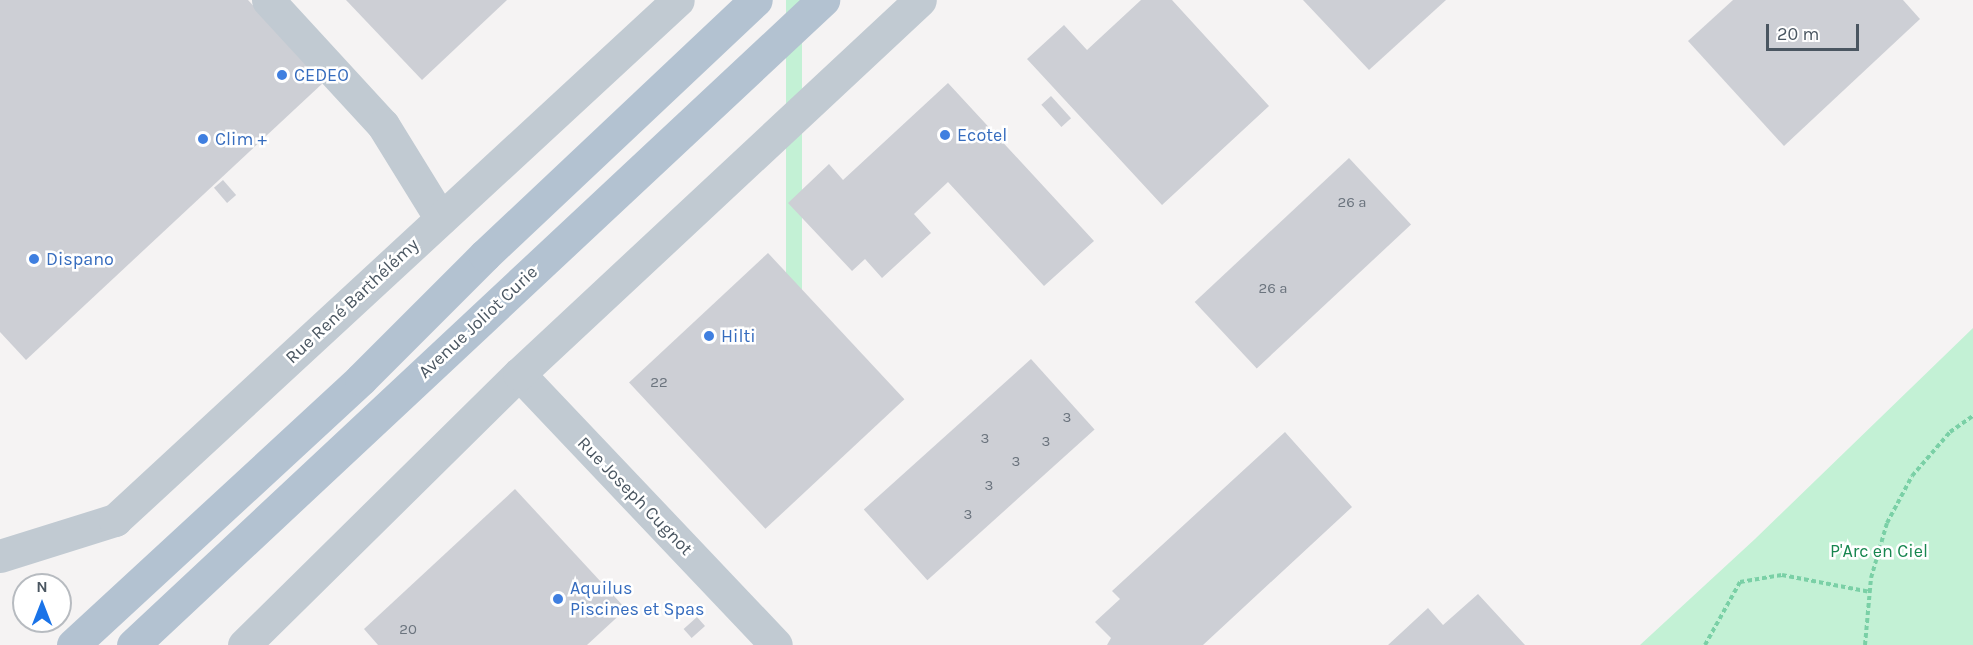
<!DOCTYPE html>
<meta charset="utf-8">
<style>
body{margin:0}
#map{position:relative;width:1973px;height:645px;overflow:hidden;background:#f5f3f3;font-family:Karla,sans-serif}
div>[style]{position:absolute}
.green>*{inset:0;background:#c3f1d5;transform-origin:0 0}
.building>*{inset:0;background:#cdcfd5;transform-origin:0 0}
.path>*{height:4px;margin-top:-2px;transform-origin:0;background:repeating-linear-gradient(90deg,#7ad0a6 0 4.5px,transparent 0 7.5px)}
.minor>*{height:33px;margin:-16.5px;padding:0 16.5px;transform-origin:16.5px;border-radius:16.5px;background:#c1cad2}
.major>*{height:33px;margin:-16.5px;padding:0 16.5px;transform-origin:16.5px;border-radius:16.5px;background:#b3c2d1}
.dots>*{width:16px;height:16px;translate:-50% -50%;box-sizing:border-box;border:3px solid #fff;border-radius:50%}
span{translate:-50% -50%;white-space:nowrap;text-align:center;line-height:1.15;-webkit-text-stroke:5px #fff;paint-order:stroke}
.number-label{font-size:15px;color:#6b747e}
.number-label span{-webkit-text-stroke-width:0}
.shop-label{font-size:18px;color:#366cbe}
.left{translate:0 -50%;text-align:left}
.street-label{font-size:18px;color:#4a5661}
.park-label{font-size:18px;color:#17864f}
.north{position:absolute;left:12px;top:573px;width:60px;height:60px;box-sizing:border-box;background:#fff;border:2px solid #b7bbc0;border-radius:50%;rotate:0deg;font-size:16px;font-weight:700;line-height:24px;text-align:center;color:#4a5661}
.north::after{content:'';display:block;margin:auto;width:21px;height:27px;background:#1a73e8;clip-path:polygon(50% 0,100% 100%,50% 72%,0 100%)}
.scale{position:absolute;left:1766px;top:24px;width:93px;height:27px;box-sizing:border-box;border:3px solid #4a5661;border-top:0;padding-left:8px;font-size:18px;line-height:21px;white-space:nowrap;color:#4a5661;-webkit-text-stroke:4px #fff;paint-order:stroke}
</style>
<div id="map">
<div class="green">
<div style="left:786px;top:0;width:16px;height:384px"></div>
<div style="clip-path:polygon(1973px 328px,1973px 645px,1640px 645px,1755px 539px)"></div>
</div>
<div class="building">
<div style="clip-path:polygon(0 0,248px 0,324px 82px,26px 360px,0 332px)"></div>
<div style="clip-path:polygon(346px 0,507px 0,422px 80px)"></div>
<div style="clip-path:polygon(1141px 0,1172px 0,1269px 106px,1162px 205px,1027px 59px,1064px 25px,1087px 50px)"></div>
<div style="clip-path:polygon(1303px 0,1446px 0,1369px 70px)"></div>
<div style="clip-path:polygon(1733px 0,1903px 0,1920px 19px,1784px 146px,1688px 41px)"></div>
<div style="clip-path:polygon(948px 83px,1094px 241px,1044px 286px,948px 182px,914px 214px,931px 233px,882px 278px,865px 259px,852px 271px,788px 203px,829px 164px,843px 180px)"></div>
<div style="left:1051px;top:96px;width:30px;height:13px;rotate:48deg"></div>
<div style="left:1349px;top:158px;width:91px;height:211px;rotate:47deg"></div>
<div style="left:223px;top:180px;width:20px;height:12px;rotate:49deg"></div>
<div style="left:768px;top:253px;width:200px;height:190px;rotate:47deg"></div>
<div style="left:1031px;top:359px;width:95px;height:225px;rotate:48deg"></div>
<div style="clip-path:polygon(1285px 432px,1352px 507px,1203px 645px,1107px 645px,1111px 638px,1095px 622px,1120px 599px,1112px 591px)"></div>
<div style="clip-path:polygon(515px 489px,626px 609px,587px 645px,378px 645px,364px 629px)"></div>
<div style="clip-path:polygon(1478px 594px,1525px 645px,1388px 645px,1428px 608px,1443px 625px)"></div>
<div style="left:697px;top:617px;width:12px;height:18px;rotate:48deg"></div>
</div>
<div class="path">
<div style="left:1705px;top:645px;width:72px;rotate:-60.9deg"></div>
<div style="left:1740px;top:582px;width:43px;rotate:-9.5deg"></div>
<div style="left:1782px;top:575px;width:90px;rotate:10.9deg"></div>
<div style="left:1865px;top:645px;width:67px;rotate:-84.9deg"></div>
<div style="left:1871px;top:578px;width:57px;rotate:-73.8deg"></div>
<div style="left:1887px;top:523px;width:53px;rotate:-62deg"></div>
<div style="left:1912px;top:476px;width:58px;rotate:-49.2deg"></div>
<div style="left:1950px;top:432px;width:28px;rotate:-35deg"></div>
</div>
<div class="minor">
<div style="left:268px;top:0;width:170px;rotate:47.4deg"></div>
<div style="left:383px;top:125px;width:110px;rotate:58.3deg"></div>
<div style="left:519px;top:374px;width:373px;rotate:46.5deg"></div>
<div style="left:0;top:556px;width:121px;rotate:-17.4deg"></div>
<div style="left:115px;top:520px;width:766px;rotate:-42.73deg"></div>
<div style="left:244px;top:645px;width:386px;rotate:-44.6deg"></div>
<div style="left:519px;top:374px;width:548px;rotate:-43deg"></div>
</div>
<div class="major">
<div style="left:73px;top:645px;width:392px;rotate:-42.7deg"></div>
<div style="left:361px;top:379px;width:175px;rotate:-45deg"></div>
<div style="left:485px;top:255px;width:372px;rotate:-43.3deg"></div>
<div style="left:133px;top:645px;width:945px;rotate:-43.07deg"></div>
</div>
<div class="dots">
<div style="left:282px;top:75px;background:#3f7fe0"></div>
<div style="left:945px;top:135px;background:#3f7fe0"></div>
<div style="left:203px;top:139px;background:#3f7fe0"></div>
<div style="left:34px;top:259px;background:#3f7fe0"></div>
<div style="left:709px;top:336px;background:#3f7fe0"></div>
<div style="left:558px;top:599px;background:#3f7fe0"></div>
</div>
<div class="number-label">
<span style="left:1352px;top:203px">26 a</span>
<span style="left:1273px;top:289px">26 a</span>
<span style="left:659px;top:383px">22</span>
<span style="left:1067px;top:418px">3</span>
<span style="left:985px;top:439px">3</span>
<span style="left:1046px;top:442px">3</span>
<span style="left:1016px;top:462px">3</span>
<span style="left:989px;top:486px">3</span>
<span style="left:968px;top:515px">3</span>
<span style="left:408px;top:630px">20</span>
</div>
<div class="shop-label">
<span class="left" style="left:294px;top:75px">CEDEO</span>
<span class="left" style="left:957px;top:135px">Ecotel</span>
<span class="left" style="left:215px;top:139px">Clim +</span>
<span class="left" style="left:46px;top:259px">Dispano</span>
<span class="left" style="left:721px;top:336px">Hilti</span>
<span class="left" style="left:570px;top:599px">Aquilus<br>Piscines et Spas</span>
</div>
<div class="street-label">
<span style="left:352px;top:301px;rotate:-43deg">Rue René Barthélémy</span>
<span style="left:478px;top:322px;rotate:-43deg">Avenue Joliot Curie</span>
<span style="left:635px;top:496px;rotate:46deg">Rue Joseph Cugnot</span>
</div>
<div class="park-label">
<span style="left:1879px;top:551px">P'Arc en Ciel</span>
</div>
<div class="north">N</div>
<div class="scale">20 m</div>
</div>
